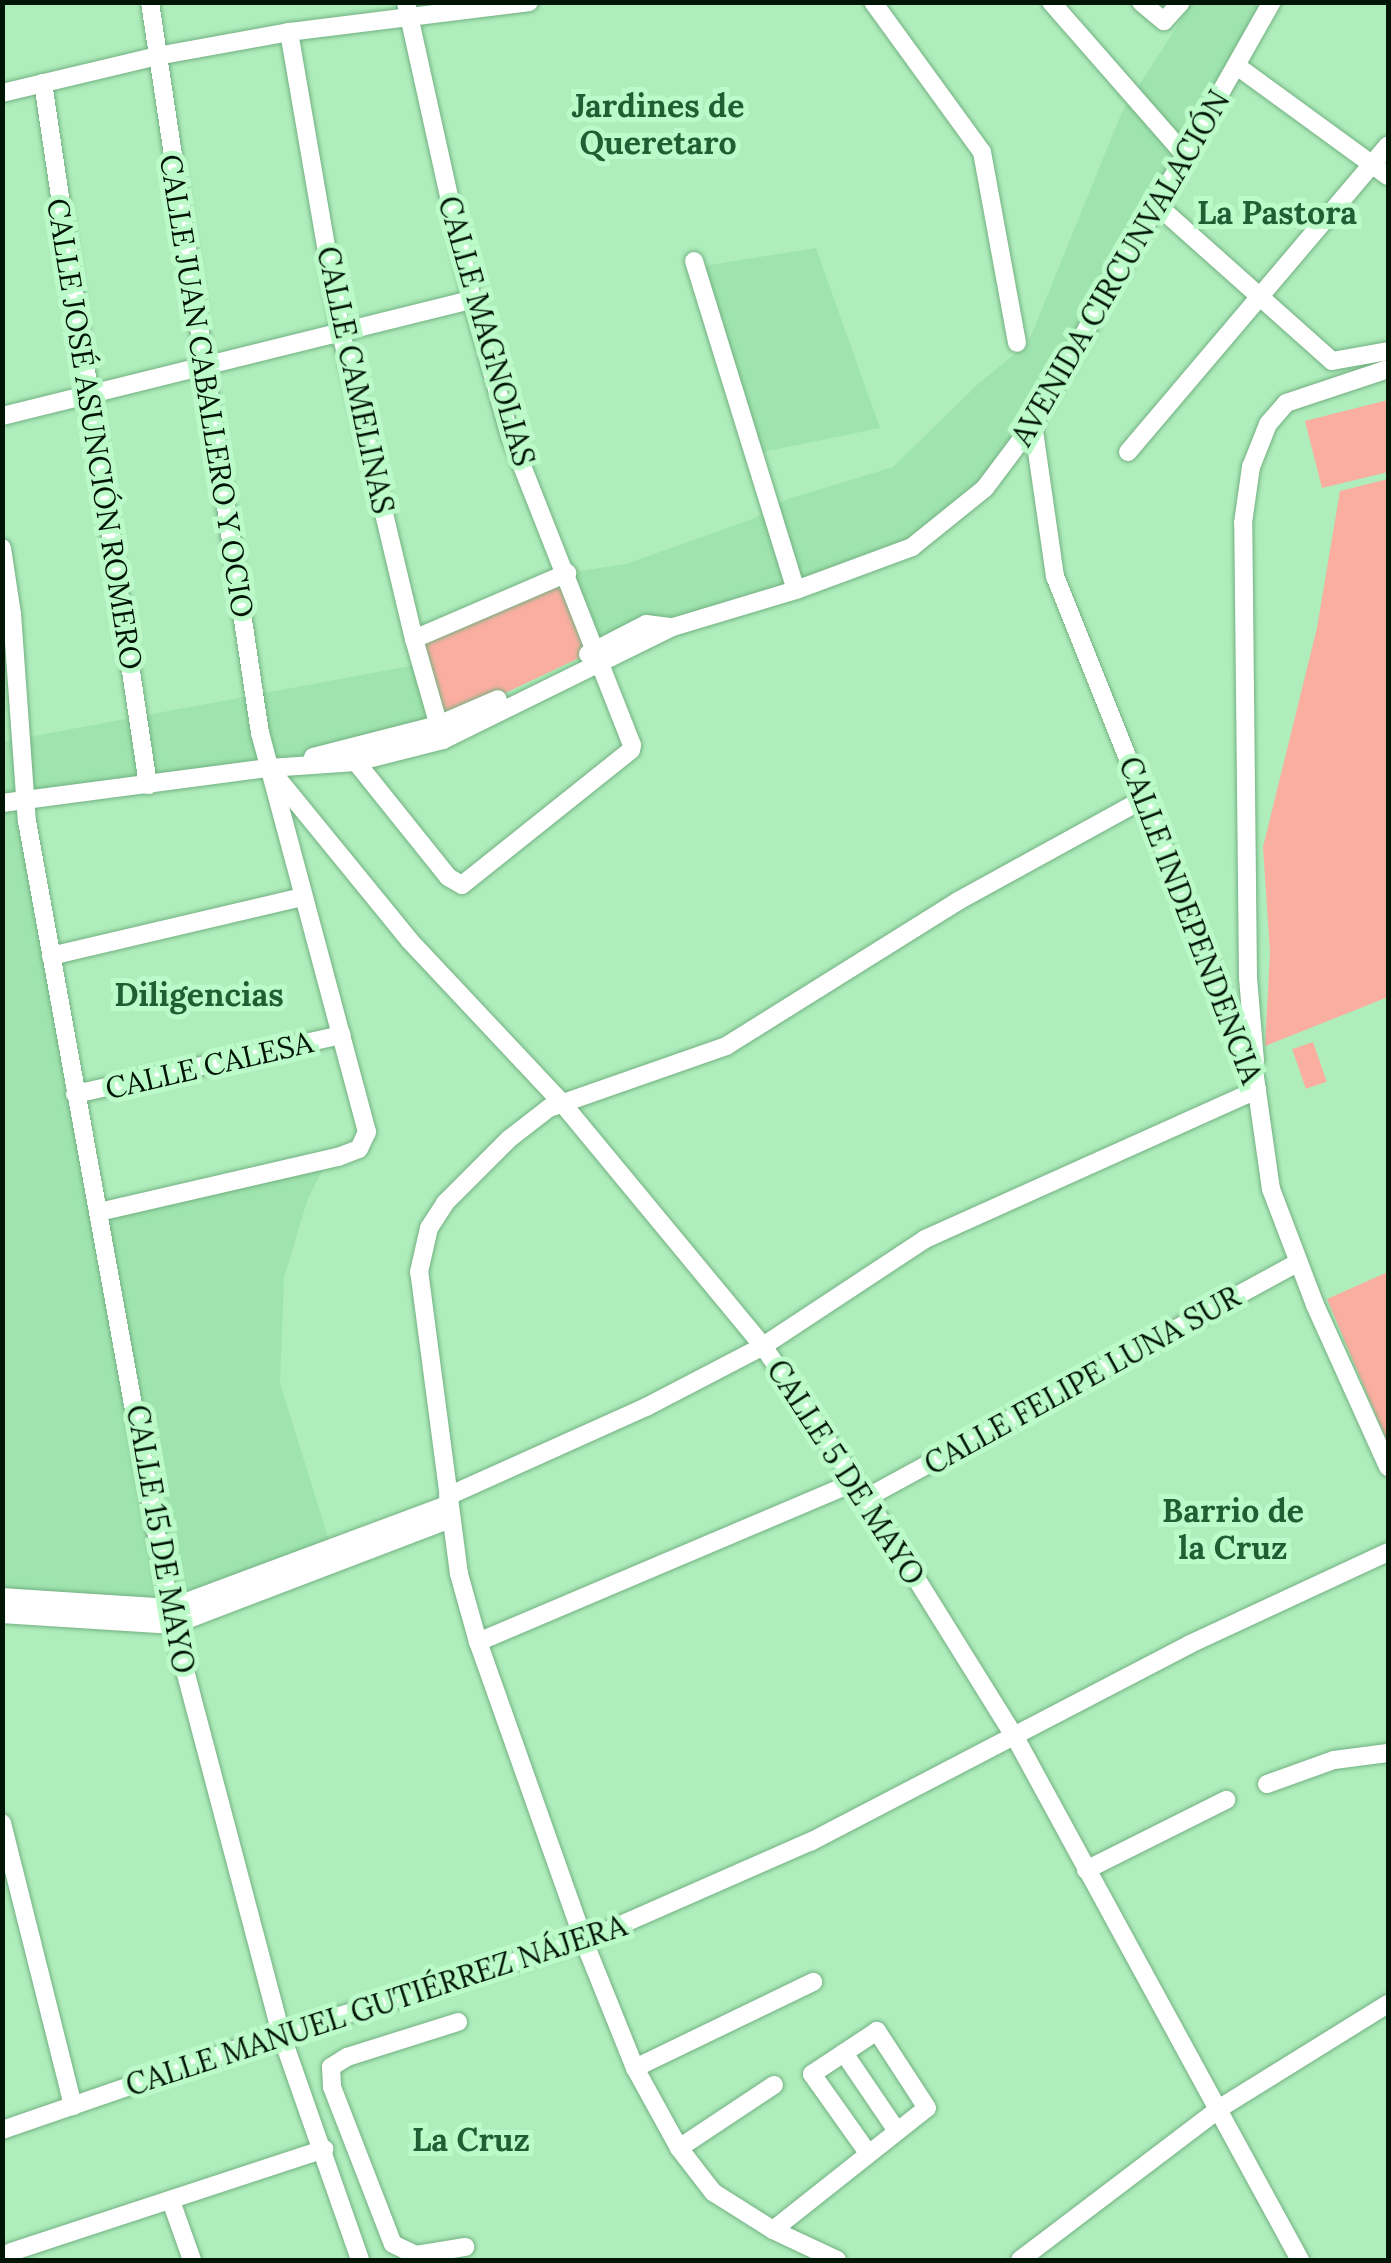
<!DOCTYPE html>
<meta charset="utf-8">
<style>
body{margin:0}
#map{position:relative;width:1391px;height:2263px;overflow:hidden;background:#afedbc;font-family:Lora,serif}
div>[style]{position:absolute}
.built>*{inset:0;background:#9fe4af}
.green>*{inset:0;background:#faaea0;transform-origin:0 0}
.roads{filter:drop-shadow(0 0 2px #73b082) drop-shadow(0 0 2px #73b082)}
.minor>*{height:18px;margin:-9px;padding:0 9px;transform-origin:9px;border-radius:9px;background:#fff}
span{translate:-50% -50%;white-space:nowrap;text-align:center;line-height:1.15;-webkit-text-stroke:10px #bcfbc9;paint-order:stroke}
.street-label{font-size:30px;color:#001505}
.neighbourhood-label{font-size:32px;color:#225e34;font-weight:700}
.frame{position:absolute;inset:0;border:5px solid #001505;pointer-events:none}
</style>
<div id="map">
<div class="built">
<div style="clip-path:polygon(1192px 3px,1272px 3px,1012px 455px,912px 547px,598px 649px,567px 573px,626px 564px,755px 518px,785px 500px,893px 467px,978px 384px,1028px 343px,1122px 112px)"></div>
<div style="clip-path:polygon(816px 248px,880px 428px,763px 452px,703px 266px)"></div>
<div style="clip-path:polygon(421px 664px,438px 725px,269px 768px,24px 803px,99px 1212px,328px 1159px,307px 1201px,284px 1278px,280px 1383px,332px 1550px,170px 1608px,3px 1597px,2px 742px)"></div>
</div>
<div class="green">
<div style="clip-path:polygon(1388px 400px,1388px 472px,1322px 488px,1305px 421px)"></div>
<div style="clip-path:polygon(1388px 479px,1388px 997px,1265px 1046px,1270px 953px,1263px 847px,1317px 628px,1340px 491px)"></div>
<div style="clip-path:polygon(567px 573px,598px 649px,438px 725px,414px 639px)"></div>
<div style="left:1313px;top:1042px;width:42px;height:22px;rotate:71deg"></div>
<div style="clip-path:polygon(1388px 1272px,1388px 1438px,1386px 1439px,1327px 1299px)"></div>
</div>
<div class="roads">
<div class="minor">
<div style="left:873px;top:2px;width:185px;rotate:54deg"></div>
<div style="left:982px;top:152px;width:194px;rotate:79.6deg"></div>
<div style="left:1051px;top:2px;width:205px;rotate:48.8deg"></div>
<div style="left:1141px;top:2px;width:30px;rotate:40deg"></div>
<div style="left:1164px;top:21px;width:25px;rotate:-48deg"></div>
<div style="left:289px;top:32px;width:305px;rotate:80.2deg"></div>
<div style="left:341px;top:333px;width:315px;rotate:76.6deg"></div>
<div style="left:414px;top:639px;width:105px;rotate:74deg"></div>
<div style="left:1237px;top:66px;width:187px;rotate:36.1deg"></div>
<div style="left:43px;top:83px;width:710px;rotate:81.49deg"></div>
<div style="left:2px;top:93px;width:159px;rotate:-13.4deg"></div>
<div style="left:157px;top:56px;width:134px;rotate:-10.3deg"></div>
<div style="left:289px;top:32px;width:242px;rotate:-7.1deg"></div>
<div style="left:1157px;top:205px;width:234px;rotate:41.7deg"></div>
<div style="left:1332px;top:361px;width:57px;rotate:-10.1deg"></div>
<div style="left:694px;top:261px;width:344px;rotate:72.8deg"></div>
<div style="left:2px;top:416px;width:484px;rotate:-13.9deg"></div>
<div style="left:1033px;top:424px;width:154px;rotate:81.8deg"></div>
<div style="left:1055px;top:576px;width:539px;rotate:68.24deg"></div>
<div style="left:1255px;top:1077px;width:113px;rotate:81.9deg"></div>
<div style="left:1271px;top:1189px;width:124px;rotate:69.2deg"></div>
<div style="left:1315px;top:1305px;width:178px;rotate:65.7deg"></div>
<div style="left:1128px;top:452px;width:402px;rotate:-49.7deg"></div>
<div style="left:2px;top:548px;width:67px;rotate:81.4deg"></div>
<div style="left:12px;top:614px;width:208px;rotate:85.9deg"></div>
<div style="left:27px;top:821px;width:817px;rotate:79.71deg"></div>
<div style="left:173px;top:1625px;width:423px;rotate:75.2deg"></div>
<div style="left:281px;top:2034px;width:239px;rotate:70.7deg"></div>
<div style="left:414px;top:639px;width:167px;rotate:-23.3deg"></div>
<div style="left:588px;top:654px;width:65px;rotate:-27.3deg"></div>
<div style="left:646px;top:624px;width:24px;rotate:7deg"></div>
<div style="left:313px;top:757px;width:129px;rotate:-14.4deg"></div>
<div style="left:438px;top:725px;width:65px;rotate:-23.4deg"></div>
<div style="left:356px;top:762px;width:147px;rotate:51.3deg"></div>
<div style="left:448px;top:877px;width:16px;rotate:30deg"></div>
<div style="left:462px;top:885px;width:216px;rotate:-38.6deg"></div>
<div style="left:631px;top:750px;width:5px;rotate:-79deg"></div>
<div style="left:632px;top:745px;width:332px;rotate:-111.5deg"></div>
<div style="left:510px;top:436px;width:141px;rotate:-105.6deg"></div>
<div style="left:472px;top:300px;width:305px;rotate:-102.5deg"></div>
<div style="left:269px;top:768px;width:223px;rotate:50.8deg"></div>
<div style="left:410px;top:941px;width:222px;rotate:46.8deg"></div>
<div style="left:562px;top:1103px;width:315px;rotate:50.4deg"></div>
<div style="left:763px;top:1346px;width:184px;rotate:55.9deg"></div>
<div style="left:866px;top:1498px;width:282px;rotate:58.1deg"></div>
<div style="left:1015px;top:1737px;width:596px;rotate:61.41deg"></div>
<div style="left:2px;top:803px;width:269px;rotate:-7.5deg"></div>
<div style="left:269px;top:768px;width:87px;rotate:-3.9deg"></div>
<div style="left:356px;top:762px;width:90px;rotate:-14.2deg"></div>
<div style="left:443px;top:740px;width:256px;rotate:-26.2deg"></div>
<div style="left:673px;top:627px;width:128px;rotate:-16.7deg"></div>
<div style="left:796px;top:590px;width:124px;rotate:-20.3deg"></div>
<div style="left:912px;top:547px;width:94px;rotate:-38.9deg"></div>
<div style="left:985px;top:488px;width:80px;rotate:-53.1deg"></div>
<div style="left:1033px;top:424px;width:485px;rotate:-60.5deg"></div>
<div style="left:51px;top:956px;width:259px;rotate:-13.2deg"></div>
<div style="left:1255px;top:1061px;width:83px;rotate:-94.8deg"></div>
<div style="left:1248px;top:978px;width:455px;rotate:-90.6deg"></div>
<div style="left:1243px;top:523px;width:57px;rotate:-81.9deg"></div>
<div style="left:1251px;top:467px;width:46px;rotate:-68.4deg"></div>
<div style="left:1268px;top:424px;width:28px;rotate:-49deg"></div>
<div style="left:1286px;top:403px;width:108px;rotate:-18.4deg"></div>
<div style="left:75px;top:1094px;width:273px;rotate:-12.5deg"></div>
<div style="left:99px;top:1212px;width:245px;rotate:-13deg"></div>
<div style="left:338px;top:1157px;width:22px;rotate:-21deg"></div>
<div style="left:359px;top:1149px;width:19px;rotate:-65deg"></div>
<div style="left:367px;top:1132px;width:413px;rotate:-105deg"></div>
<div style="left:260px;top:733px;width:739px;rotate:-98.56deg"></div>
<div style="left:448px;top:1496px;width:217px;rotate:-24.2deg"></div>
<div style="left:646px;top:1407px;width:132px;rotate:-27.5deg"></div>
<div style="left:763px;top:1346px;width:194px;rotate:-33.4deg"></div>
<div style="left:925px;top:1239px;width:364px;rotate:-24.2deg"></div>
<div style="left:866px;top:1498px;width:492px;rotate:-28.6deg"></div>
<div style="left:2px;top:1597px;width:168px;rotate:3.7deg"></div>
<div style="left:170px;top:1608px;width:298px;rotate:-20.4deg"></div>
<div style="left:2px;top:1614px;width:171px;rotate:3.7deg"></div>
<div style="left:173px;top:1625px;width:294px;rotate:-20.9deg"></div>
<div style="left:478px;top:1642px;width:407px;rotate:-23deg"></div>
<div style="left:1267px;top:1784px;width:71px;rotate:-19.7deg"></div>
<div style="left:1334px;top:1760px;width:54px;rotate:-7.4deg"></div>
<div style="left:2px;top:1823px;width:292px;rotate:75.9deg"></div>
<div style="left:1086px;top:1870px;width:157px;rotate:-26.6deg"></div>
<div style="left:458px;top:2022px;width:116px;rotate:162.5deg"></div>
<div style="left:347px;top:2057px;width:19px;rotate:148deg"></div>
<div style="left:331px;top:2067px;width:20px;rotate:87deg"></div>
<div style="left:332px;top:2087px;width:168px;rotate:68.8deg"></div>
<div style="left:393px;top:2244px;width:25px;rotate:26deg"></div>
<div style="left:416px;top:2255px;width:50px;rotate:-9.3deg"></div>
<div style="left:844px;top:2053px;width:94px;rotate:55.8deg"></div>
<div style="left:635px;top:2068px;width:198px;rotate:-25.8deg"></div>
<div style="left:2px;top:2130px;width:295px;rotate:-19deg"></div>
<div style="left:281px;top:2034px;width:317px;rotate:-17.1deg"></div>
<div style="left:584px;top:1941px;width:247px;rotate:-23.7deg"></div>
<div style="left:810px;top:1842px;width:428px;rotate:-27.5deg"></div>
<div style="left:1190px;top:1644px;width:218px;rotate:-24.9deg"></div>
<div style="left:679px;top:2148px;width:114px;rotate:-33.6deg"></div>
<div style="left:171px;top:2201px;width:63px;rotate:70.4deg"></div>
<div style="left:773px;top:2230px;width:196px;rotate:-38.4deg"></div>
<div style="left:927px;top:2108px;width:92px;rotate:-123deg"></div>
<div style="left:877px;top:2031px;width:78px;rotate:146.5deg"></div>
<div style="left:812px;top:2074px;width:97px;rotate:54.7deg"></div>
<div style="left:11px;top:2252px;width:330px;rotate:-18.2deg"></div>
<div style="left:837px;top:2260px;width:71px;rotate:-154.9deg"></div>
<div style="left:773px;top:2230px;width:71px;rotate:-147.7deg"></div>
<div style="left:713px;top:2192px;width:56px;rotate:-127.7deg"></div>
<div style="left:679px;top:2148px;width:91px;rotate:-118.8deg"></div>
<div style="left:635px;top:2068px;width:137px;rotate:-111.9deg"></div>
<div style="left:584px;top:1941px;width:317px;rotate:-109.5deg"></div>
<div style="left:478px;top:1642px;width:71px;rotate:-105.6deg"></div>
<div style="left:459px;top:1574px;width:305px;rotate:-97.5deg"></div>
<div style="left:419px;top:1272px;width:45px;rotate:-77.2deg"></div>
<div style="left:429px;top:1228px;width:30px;rotate:-57deg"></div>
<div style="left:445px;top:1203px;width:91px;rotate:-45deg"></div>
<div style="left:509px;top:1139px;width:51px;rotate:-37.8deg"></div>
<div style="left:549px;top:1108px;width:188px;rotate:-19.3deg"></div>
<div style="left:726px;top:1046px;width:274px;rotate:-32deg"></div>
<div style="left:958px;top:901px;width:216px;rotate:-28.8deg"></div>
<div style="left:1020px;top:2260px;width:251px;rotate:-37.2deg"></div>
<div style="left:1220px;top:2108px;width:198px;rotate:-31.8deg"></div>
</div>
</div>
<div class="street-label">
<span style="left:1120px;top:268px;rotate:-60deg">AVENIDA CIRCUNVALACIÓN</span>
<span style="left:487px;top:331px;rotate:74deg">CALLE MAGNOLIAS</span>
<span style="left:356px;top:380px;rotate:78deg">CALLE CAMELINAS</span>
<span style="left:207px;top:386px;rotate:81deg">CALLE JUAN CABALLERO Y OCIO</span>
<span style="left:95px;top:434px;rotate:81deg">CALLE JOSÉ ASUNCIÓN ROMERO</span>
<span style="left:1191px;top:920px;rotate:69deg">CALLE INDEPENDENCIA</span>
<span style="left:209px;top:1065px;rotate:-13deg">CALLE CALESA</span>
<span style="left:1082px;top:1380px;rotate:-29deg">CALLE FELIPE LUNA SUR</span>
<span style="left:846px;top:1472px;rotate:57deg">CALLE 5 DE MAYO</span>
<span style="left:161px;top:1539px;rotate:80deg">CALLE 15 DE MAYO</span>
<span style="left:376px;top:2005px;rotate:-18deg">CALLE MANUEL GUTIÉRREZ NÁJERA</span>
</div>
<div class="neighbourhood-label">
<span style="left:658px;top:125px">Jardines de<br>Queretaro</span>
<span style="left:1277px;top:213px">La Pastora</span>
<span style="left:199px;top:995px">Diligencias</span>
<span style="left:1233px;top:1530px">Barrio de<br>la Cruz</span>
<span style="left:471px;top:2140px">La Cruz</span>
</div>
<div class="frame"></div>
</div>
